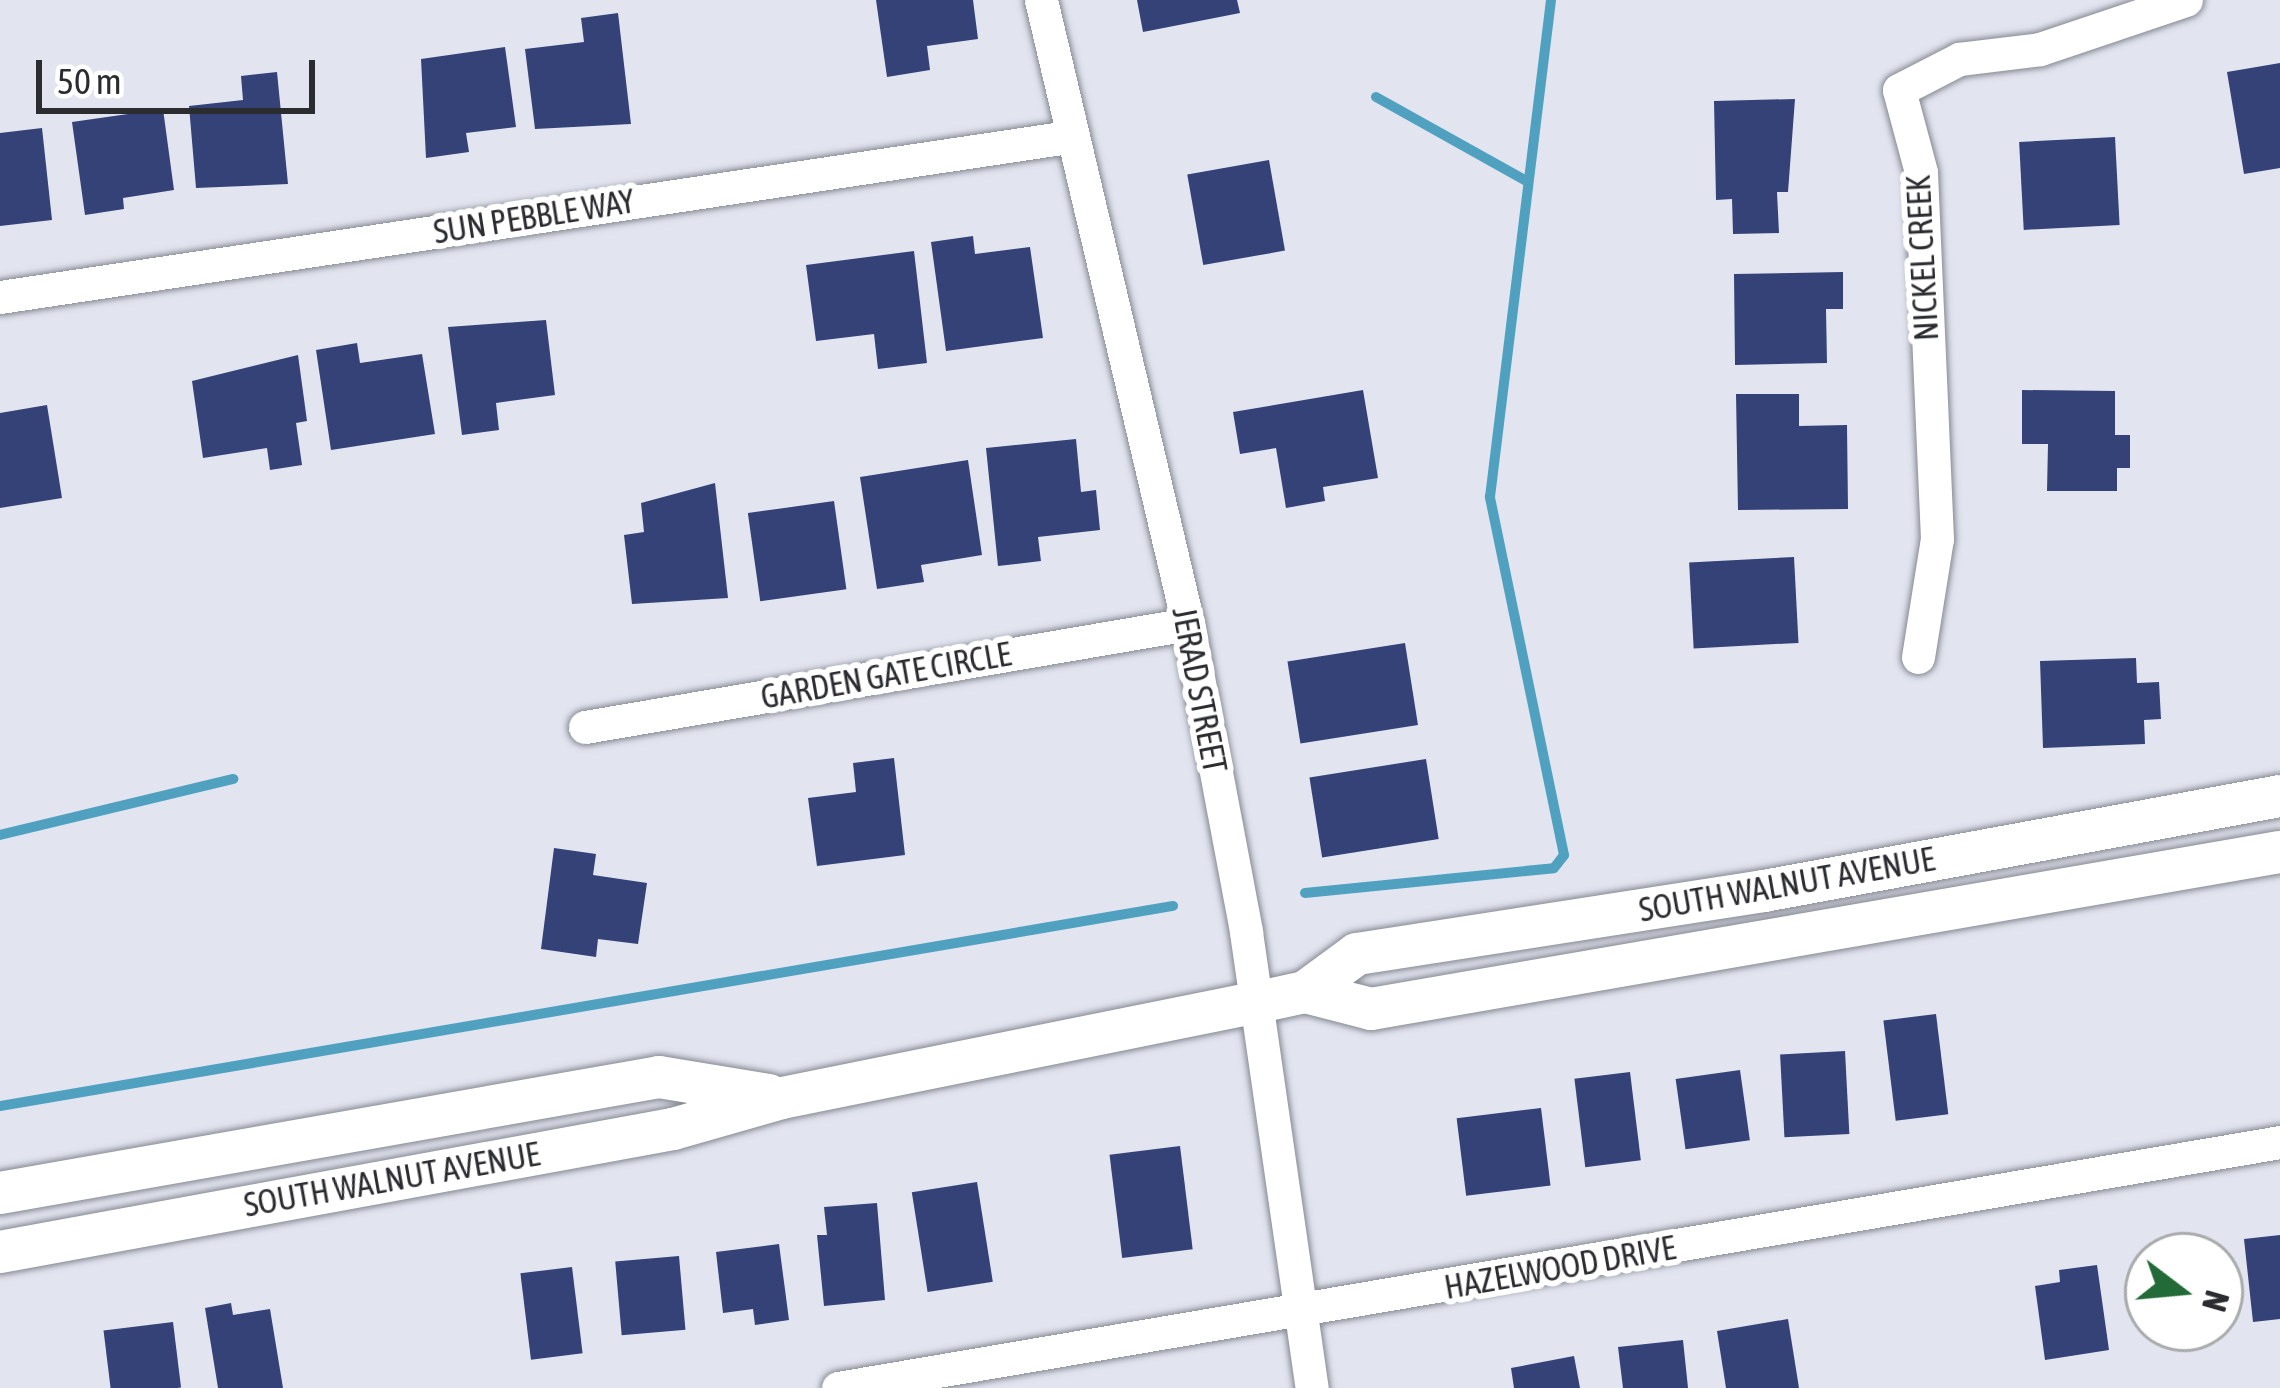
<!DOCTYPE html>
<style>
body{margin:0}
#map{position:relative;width:2280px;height:1388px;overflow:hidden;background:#e2e5f0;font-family:"Asap Condensed",sans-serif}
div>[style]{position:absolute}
.stream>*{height:10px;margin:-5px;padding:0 5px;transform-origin:5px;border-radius:5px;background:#50a1c0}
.building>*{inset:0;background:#344277;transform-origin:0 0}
.roads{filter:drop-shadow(0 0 3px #868992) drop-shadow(0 0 3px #868992)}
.minor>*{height:33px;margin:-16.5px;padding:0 16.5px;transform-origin:16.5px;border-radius:16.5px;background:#fff}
.tertiary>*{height:42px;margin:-21px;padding:0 21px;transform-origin:21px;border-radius:21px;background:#fff}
span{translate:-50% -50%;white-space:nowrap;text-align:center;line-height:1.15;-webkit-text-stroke:12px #fff;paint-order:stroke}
.street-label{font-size:33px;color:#2b2c30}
.north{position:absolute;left:2124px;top:1232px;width:120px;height:120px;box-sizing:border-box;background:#fff;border:3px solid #aaabac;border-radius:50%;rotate:106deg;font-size:33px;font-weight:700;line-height:48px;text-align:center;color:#2b2c30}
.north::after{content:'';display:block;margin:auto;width:42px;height:54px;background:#226a37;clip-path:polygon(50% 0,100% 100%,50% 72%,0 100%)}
.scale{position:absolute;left:36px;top:60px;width:279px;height:54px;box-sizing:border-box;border:6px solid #2b2c30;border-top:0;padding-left:15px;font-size:36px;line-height:42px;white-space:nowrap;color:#2b2c30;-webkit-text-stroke:9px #fff;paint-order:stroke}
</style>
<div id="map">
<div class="stream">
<div style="left:1376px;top:97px;width:172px;rotate:29.2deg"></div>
<div style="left:0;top:835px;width:240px;rotate:-13.5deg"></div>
<div style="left:1305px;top:893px;width:250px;rotate:-5.7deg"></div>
<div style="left:1554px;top:868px;width:16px;rotate:-52deg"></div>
<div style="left:1564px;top:855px;width:366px;rotate:-101.7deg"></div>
<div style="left:1490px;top:497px;width:501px;rotate:-83deg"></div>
<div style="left:0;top:1106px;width:1190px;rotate:-9.68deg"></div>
</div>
<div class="building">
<div style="clip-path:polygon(876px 0,973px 0,978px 39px,927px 46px,930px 70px,887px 77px)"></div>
<div style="clip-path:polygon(1137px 0,1237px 0,1240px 13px,1143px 32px)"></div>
<div style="clip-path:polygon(618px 13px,631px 124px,535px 129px,525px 49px,584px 42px,581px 18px)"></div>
<div style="clip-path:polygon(505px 47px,516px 127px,466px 133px,469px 152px,426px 158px,421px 59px)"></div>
<div style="clip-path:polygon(2280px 63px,2280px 168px,2244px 174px,2227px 72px)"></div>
<div style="clip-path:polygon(277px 72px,288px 184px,196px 188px,189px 106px,243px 100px,241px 76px)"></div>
<div style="clip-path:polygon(1795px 99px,1788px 192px,1777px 192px,1779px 233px,1733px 234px,1732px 199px,1716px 200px,1714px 101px)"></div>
<div style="clip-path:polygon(163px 109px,174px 190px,123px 198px,124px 209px,85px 215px,72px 122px)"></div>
<div style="clip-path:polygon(42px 128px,52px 220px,0 226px,0 133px)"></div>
<div style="left:2115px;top:137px;width:88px;height:96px;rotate:87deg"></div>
<div style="left:1269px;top:160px;width:92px;height:83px;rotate:80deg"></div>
<div style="clip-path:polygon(973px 236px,975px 254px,1030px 247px,1043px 338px,946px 351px,931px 242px)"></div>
<div style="clip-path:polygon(914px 251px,927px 363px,878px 369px,874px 334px,816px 341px,806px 265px)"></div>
<div style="clip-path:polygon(1843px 272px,1843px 309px,1826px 309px,1827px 363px,1735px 365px,1734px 274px)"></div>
<div style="clip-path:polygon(546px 320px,555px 395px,496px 403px,499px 430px,462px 435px,448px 327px)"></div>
<div style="clip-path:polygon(357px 343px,360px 363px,422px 354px,435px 434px,331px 450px,316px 350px)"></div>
<div style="clip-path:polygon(298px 355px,307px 421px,296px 423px,302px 465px,270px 470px,267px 448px,203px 458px,192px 381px)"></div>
<div style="clip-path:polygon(1363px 390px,1378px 478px,1323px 487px,1325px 501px,1286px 508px,1276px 448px,1240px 454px,1233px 412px)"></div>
<div style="clip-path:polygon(2022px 390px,2115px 391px,2115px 435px,2130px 435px,2130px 468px,2117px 468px,2117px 491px,2047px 491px,2048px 444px,2022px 444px)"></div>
<div style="clip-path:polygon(1736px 394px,1799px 394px,1799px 426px,1847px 425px,1848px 509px,1738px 510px)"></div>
<div style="clip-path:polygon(47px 405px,62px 498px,0 508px,0 413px)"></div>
<div style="clip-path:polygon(1076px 439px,1081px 492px,1096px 490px,1100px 530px,1038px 537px,1041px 561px,998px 566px,986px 448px)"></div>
<div style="clip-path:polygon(968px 460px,982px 555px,921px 565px,924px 582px,877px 589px,860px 477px)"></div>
<div style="clip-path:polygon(715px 483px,728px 598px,632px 604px,624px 535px,644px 532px,641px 503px)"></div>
<div style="left:834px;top:501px;width:89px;height:87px;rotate:82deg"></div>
<div style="left:1794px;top:557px;width:86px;height:105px;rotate:87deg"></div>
<div style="left:1405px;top:643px;width:83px;height:119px;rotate:81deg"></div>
<div style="clip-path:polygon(2136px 658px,2137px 683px,2159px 682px,2161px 719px,2144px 720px,2145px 744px,2043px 748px,2040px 661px)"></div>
<div style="clip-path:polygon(894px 758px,905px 855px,817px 866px,808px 798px,856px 792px,853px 763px)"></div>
<div style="left:1426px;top:759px;width:81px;height:118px;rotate:81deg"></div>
<div style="clip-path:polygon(554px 848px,596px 854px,593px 875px,647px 883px,638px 944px,598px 939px,596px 957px,541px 949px)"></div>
<div style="left:1936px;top:1014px;width:101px;height:53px;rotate:83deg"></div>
<div style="left:1845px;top:1051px;width:83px;height:65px;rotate:87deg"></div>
<div style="left:1740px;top:1070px;width:71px;height:65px;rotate:82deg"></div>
<div style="left:1630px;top:1072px;width:89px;height:56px;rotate:83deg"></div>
<div style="left:1541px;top:1108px;width:78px;height:85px;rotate:83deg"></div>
<div style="left:1180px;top:1146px;width:104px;height:71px;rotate:83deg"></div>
<div style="left:977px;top:1182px;width:101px;height:66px;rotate:81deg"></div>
<div style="clip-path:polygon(877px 1203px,885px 1300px,824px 1306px,817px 1235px,827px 1235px,824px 1207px)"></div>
<div style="clip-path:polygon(2280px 1235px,2280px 1319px,2253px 1322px,2244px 1239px)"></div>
<div style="clip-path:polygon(779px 1244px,789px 1320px,755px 1325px,753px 1309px,723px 1313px,716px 1252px)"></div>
<div style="left:679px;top:1256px;width:74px;height:64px;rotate:85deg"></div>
<div style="clip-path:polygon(2148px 1257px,2148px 1309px,2145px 1310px,2138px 1258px)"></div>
<div style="clip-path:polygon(2097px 1265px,2109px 1350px,2045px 1360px,2035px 1286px,2060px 1282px,2059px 1270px)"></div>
<div style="left:572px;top:1267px;width:87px;height:52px;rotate:83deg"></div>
<div style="clip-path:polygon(231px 1303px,233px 1315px,270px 1309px,283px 1388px,218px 1388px,205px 1308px)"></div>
<div style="clip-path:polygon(1788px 1319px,1799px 1388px,1726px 1388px,1717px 1331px)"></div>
<div style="left:173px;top:1322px;width:66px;height:70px;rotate:83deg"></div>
<div style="clip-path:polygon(1683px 1340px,1688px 1388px,1623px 1388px,1618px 1347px)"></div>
<div style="clip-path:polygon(1574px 1356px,1580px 1388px,1514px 1388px,1511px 1368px)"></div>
</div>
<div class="roads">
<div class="minor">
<div style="left:1041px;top:0;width:641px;rotate:76.74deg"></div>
<div style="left:1188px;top:624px;width:313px;rotate:79.3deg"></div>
<div style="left:1246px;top:932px;width:461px;rotate:81.8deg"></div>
<div style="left:0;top:297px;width:1080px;rotate:-8.52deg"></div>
<div style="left:1918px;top:657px;width:120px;rotate:-80.9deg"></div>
<div style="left:1937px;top:539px;width:367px;rotate:-92.5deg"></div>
<div style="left:1921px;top:172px;width:85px;rotate:-105deg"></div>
<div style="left:1899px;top:90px;width:68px;rotate:-27.3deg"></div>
<div style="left:1959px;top:59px;width:82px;rotate:-7deg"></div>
<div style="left:2040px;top:49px;width:154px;rotate:-18.6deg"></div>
<div style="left:585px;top:727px;width:612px;rotate:-9.69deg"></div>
<div style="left:838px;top:1388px;width:1463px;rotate:-9.68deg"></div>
</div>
<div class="tertiary">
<div style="left:1305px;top:992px;width:68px;rotate:14.4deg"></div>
<div style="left:1371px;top:1009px;width:922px;rotate:-9.8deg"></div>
<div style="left:0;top:1193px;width:669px;rotate:-9.98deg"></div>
<div style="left:659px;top:1077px;width:111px;rotate:9.3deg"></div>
<div style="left:0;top:1252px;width:684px;rotate:-10.36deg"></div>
<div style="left:673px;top:1129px;width:113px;rotate:-15.9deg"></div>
<div style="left:782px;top:1098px;width:482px;rotate:-11.4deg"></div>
<div style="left:1255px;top:1003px;width:51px;rotate:-12.4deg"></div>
<div style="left:1305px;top:992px;width:64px;rotate:-36.2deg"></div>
<div style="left:1357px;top:954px;width:412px;rotate:-8.8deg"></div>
<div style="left:1764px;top:891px;width:525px;rotate:-10.43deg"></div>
</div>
</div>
<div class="street-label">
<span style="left:534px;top:217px;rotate:-9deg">SUN PEBBLE WAY</span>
<span style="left:1923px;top:258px;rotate:-93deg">NICKEL CREEK</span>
<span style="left:886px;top:676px;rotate:-10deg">GARDEN GATE CIRCLE</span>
<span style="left:1199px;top:690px;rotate:79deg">JERAD STREET</span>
<span style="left:1787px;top:885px;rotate:-10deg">SOUTH WALNUT AVENUE</span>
<span style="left:392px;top:1180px;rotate:-10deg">SOUTH WALNUT AVENUE</span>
<span style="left:1560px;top:1268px;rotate:-10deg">HAZELWOOD DRIVE</span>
</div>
<div class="north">N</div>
<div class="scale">50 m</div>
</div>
